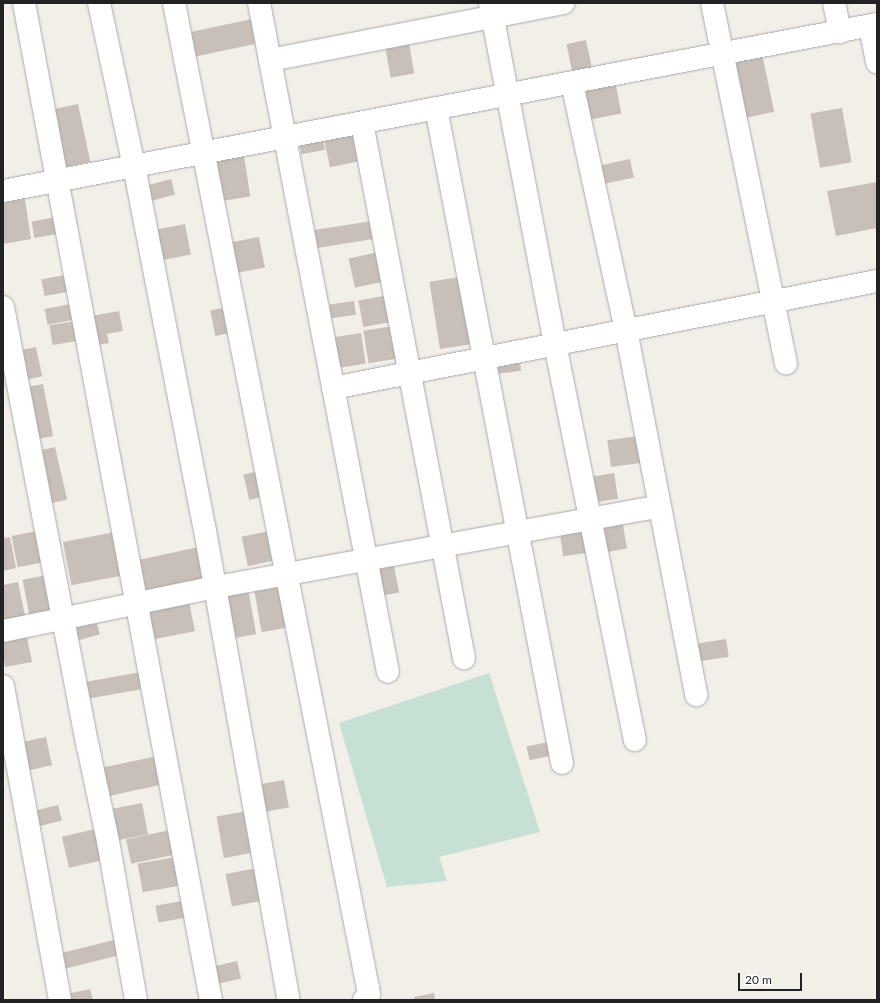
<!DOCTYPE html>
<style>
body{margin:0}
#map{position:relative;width:880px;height:1003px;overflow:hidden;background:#f2efe9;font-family:Lato,sans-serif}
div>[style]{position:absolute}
.wetland>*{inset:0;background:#c6e0d4}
.building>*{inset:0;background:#c7bfb8;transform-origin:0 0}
.roads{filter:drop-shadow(0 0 1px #a9a9a9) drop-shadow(0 0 1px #a9a9a9)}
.minor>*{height:22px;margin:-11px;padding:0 11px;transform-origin:11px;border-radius:11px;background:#fff}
span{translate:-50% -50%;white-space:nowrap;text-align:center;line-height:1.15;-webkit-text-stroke:3px #fff;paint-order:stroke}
.frame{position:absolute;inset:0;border:4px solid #222;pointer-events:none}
.scale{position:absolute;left:738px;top:973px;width:64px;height:18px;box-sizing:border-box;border:2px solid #222;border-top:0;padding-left:5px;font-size:12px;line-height:14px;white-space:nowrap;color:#222;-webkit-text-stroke:3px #fff;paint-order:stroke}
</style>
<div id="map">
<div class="wetland">
<div style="clip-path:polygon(489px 673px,540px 832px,439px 857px,447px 881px,387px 887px,339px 723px)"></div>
</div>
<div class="building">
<div style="left:252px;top:19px;width:25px;height:64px;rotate:78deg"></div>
<div style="left:408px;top:38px;width:36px;height:24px;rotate:80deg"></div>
<div style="left:586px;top:40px;width:34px;height:20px;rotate:78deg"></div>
<div style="left:762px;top:54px;width:59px;height:30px;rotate:78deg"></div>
<div style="left:615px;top:81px;width:33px;height:33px;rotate:79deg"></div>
<div style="left:78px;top:104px;width:59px;height:31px;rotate:78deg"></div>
<div style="left:842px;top:108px;width:55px;height:32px;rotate:80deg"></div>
<div style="left:356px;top:126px;width:35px;height:34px;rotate:78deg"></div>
<div style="left:322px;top:134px;width:16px;height:24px;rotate:79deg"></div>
<div style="left:243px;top:150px;width:47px;height:32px;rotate:81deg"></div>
<div style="left:630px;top:159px;width:19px;height:32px;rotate:78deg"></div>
<div style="left:171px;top:179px;width:16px;height:33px;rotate:75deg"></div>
<div style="clip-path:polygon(877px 182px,877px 228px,836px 236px,827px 191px)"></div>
<div style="clip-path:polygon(24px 193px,31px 239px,3px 244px,3px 197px)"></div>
<div style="left:62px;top:216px;width:17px;height:31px;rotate:80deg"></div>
<div style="left:372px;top:221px;width:18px;height:63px;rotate:81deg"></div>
<div style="left:185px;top:224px;width:31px;height:34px;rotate:79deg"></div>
<div style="left:259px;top:237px;width:31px;height:29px;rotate:79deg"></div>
<div style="left:379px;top:252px;width:30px;height:31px;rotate:78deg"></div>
<div style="left:71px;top:274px;width:17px;height:30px;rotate:80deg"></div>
<div style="left:460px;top:277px;width:68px;height:31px;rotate:81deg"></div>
<div style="left:389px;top:295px;width:27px;height:31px;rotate:80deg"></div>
<div style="left:354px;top:301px;width:14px;height:25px;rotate:82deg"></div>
<div style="left:76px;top:303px;width:16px;height:32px;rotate:79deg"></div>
<div style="left:228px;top:307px;width:26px;height:18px;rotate:79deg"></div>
<div style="clip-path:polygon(119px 311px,123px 331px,107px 334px,109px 343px,97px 345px,95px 337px,104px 335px,90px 338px,86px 317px)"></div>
<div style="left:82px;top:320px;width:20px;height:33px;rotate:81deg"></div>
<div style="left:393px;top:326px;width:33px;height:30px;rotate:81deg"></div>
<div style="left:361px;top:333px;width:31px;height:29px;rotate:81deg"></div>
<div style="left:36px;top:347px;width:30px;height:16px;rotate:78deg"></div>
<div style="left:519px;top:354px;width:17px;height:31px;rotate:83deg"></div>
<div style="left:43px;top:384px;width:53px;height:15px;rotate:79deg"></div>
<div style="left:638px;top:436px;width:27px;height:31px;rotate:82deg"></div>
<div style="left:55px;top:447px;width:54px;height:16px;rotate:77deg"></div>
<div style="left:259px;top:471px;width:26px;height:16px;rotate:77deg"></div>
<div style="left:614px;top:473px;width:26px;height:28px;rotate:81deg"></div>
<div style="left:622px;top:520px;width:29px;height:25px;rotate:80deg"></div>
<div style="left:584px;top:525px;width:28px;height:25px;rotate:82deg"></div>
<div style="left:42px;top:530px;width:32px;height:31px;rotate:79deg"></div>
<div style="left:269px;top:531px;width:30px;height:28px;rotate:78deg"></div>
<div style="left:115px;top:532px;width:44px;height:53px;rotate:79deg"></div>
<div style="clip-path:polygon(10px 537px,16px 568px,3px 571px,3px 538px)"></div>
<div style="left:199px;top:547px;width:33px;height:61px;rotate:78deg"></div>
<div style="left:393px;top:561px;width:32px;height:18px;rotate:79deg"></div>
<div style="left:52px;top:574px;width:36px;height:30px;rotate:79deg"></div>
<div style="left:281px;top:581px;width:47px;height:28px;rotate:80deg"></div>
<div style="clip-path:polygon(18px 582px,25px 616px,3px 620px,3px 585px)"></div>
<div style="left:248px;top:588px;width:47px;height:26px;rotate:80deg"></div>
<div style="left:188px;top:596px;width:36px;height:46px;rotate:79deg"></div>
<div style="left:95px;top:617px;width:18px;height:22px;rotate:74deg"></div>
<div style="clip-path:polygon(26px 632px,32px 662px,5px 667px,3px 655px,3px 636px)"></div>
<div style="left:726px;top:639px;width:18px;height:35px;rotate:81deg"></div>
<div style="left:147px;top:671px;width:17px;height:63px;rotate:80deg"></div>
<div style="left:46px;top:737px;width:29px;height:31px;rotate:78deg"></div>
<div style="left:548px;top:742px;width:14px;height:22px;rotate:78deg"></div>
<div style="left:162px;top:755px;width:29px;height:65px;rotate:78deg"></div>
<div style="left:284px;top:780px;width:28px;height:27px;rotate:80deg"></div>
<div style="left:142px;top:803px;width:32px;height:35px;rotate:79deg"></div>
<div style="left:58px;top:805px;width:16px;height:30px;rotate:76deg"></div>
<div style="left:248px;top:811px;width:42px;height:32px;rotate:80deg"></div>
<div style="left:95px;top:829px;width:32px;height:34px;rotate:77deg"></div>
<div style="left:175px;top:829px;width:25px;height:50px;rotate:78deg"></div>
<div style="left:181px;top:856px;width:29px;height:44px;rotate:80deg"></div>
<div style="left:257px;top:868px;width:33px;height:32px;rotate:79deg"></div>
<div style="left:188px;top:900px;width:17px;height:33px;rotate:80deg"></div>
<div style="left:114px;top:940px;width:16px;height:58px;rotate:76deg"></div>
<div style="left:237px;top:961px;width:18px;height:30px;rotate:77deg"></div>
<div style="clip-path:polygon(90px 989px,93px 1000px,63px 1000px,62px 995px)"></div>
<div style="clip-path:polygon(434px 993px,435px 1000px,414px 1000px,414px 997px)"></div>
</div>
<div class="roads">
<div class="minor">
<div style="left:24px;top:3px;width:1014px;rotate:79.38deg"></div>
<div style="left:99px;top:3px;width:167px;rotate:77.9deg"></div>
<div style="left:134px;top:166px;width:366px;rotate:79deg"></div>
<div style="left:204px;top:525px;width:483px;rotate:79.9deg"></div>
<div style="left:174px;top:3px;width:1004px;rotate:78.86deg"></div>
<div style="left:368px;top:988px;width:6px;rotate:81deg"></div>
<div style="left:369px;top:994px;width:8px;rotate:130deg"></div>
<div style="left:259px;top:3px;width:681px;rotate:79.09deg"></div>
<div style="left:490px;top:3px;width:347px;rotate:79.2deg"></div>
<div style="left:555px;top:344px;width:404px;rotate:78.6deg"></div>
<div style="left:712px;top:3px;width:368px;rotate:78.4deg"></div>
<div style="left:834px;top:3px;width:30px;rotate:78deg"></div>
<div style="left:870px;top:26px;width:37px;rotate:79deg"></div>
<div style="left:270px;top:60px;width:299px;rotate:-11deg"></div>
<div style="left:572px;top:83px;width:253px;rotate:77.7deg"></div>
<div style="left:626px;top:330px;width:372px;rotate:79.1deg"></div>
<div style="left:436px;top:108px;width:667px;rotate:79.11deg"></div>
<div style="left:362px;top:123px;width:545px;rotate:79.21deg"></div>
<div style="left:3px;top:191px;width:890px;rotate:-10.82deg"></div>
<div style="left:3px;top:307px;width:448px;rotate:79.1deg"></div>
<div style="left:88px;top:747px;width:96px;rotate:78deg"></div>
<div style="left:108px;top:841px;width:161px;rotate:80deg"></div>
<div style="left:333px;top:388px;width:554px;rotate:-11.13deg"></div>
<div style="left:3px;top:631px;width:217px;rotate:-11.7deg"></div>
<div style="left:216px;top:587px;width:451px;rotate:-10.3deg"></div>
<div style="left:3px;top:686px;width:319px;rotate:79.7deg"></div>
</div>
</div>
<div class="frame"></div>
<div class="scale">20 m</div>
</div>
